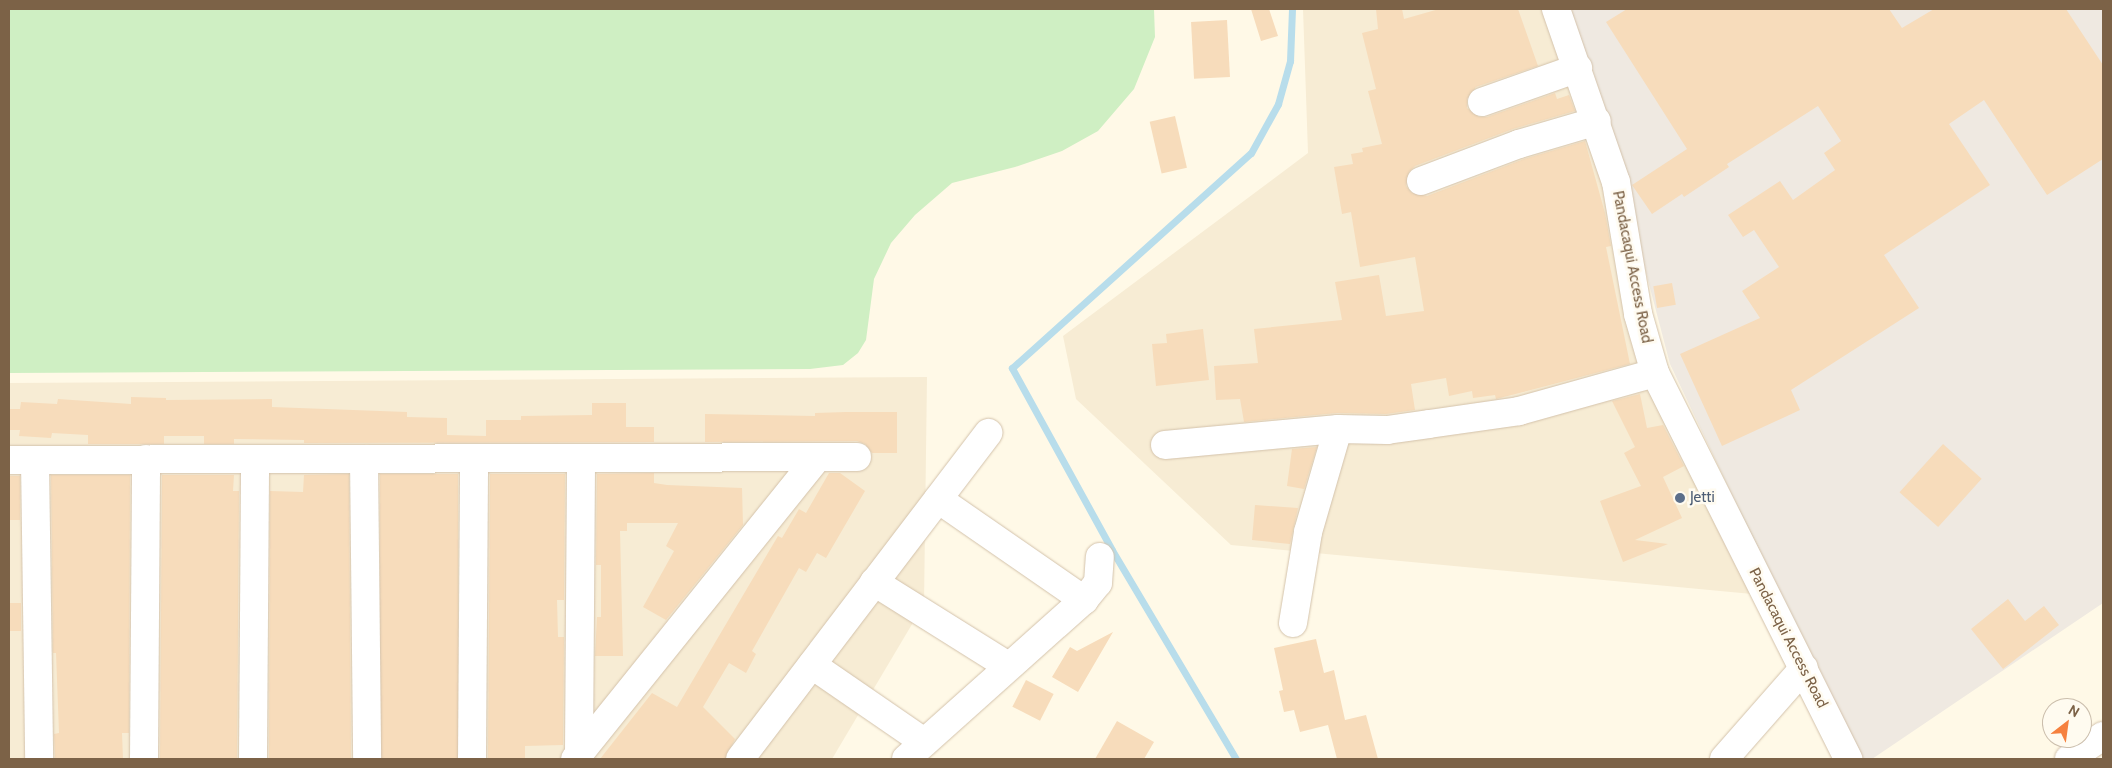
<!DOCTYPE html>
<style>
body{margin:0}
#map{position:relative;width:2112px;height:768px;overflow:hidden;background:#fff9e7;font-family:Cabin,sans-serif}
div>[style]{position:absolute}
.residential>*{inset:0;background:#f7ecd4}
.industrial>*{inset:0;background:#efe9e1}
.green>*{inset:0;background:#cfefc3}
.stream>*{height:7px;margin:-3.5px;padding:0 3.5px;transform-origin:3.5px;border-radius:3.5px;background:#b8ddeb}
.building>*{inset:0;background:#f7dcbb;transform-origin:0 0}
.roads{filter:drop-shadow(0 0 1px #d3c2ab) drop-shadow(0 0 1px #d3c2ab)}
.minor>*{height:28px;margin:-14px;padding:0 14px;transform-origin:14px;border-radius:14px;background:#fff}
.dots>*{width:14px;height:14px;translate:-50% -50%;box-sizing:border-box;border:2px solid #fffbf0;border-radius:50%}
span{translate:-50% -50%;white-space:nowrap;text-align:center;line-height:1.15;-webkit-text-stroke:5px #fffbf0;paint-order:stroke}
.street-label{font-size:15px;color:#7c6247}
.service-label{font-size:15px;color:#4e5e75}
.left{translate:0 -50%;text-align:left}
.frame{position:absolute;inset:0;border:10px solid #7c6247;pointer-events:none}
.north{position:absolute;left:2042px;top:698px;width:50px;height:50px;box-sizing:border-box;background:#fffbf0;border:1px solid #cbbeac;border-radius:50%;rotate:30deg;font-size:14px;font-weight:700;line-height:20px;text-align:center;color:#7c6247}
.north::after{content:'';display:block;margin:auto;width:18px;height:22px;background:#f6813f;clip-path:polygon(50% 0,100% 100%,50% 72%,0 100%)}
</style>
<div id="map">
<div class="residential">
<div style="clip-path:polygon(1303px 9px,1546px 9px,1582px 98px,1618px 235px,1752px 594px,1231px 545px,1076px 399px,1063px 336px,1308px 153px)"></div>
<div style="clip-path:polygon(927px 377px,924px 604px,832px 759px,9px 759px,9px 383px)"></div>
</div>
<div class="industrial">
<div style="clip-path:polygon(1560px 9px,2103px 9px,2103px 603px,1872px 759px,1857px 759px,1670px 364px,1619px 170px)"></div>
</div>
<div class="green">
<div style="clip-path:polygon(9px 9px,1154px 9px,1155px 37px,1134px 89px,1098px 131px,1062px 151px,1015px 167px,952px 183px,915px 215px,891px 243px,874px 279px,866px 340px,858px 353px,843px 365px,810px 369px,9px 373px)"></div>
</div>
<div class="stream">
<div style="left:1236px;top:759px;width:243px;rotate:-120.7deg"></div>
<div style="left:1112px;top:550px;width:208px;rotate:-118.8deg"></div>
<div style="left:1012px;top:368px;width:321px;rotate:-42deg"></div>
<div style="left:1251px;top:153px;width:56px;rotate:-61.1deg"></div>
<div style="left:1278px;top:104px;width:45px;rotate:-74.4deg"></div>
<div style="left:1290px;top:61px;width:52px;rotate:-87.8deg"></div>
</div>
<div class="building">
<div style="clip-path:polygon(1251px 9px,1269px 9px,1278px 36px,1261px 41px)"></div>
<div style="clip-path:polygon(1376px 9px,1402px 9px,1404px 19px,1439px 9px,1518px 9px,1538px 66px,1476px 87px,1467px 99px,1467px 108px,1479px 117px,1487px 117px,1555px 93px,1557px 99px,1569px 95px,1575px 111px,1513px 129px,1415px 166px,1409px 172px,1406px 186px,1412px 193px,1427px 196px,1524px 159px,1585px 141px,1605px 213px,1611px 246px,1606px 247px,1630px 364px,1496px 399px,1495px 395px,1473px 398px,1472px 391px,1449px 396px,1446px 378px,1411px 384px,1415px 410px,1386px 414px,1337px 413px,1244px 422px,1240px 399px,1216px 400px,1214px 366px,1258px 363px,1254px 329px,1342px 320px,1335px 282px,1379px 275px,1386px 316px,1424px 311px,1415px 257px,1360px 267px,1351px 212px,1342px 214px,1334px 167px,1353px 164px,1351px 154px,1363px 152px,1362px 148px,1382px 144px,1368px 91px,1376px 89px,1362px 33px,1378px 29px)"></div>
<div style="clip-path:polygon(1627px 9px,1889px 9px,1902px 28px,1934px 9px,2066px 9px,2103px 65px,2103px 159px,2047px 195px,1984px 100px,1949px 124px,1990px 185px,1884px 255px,1919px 308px,1791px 390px,1800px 410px,1722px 446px,1680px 354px,1760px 318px,1742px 291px,1779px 267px,1754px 230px,1743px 237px,1728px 215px,1780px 181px,1793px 200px,1835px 170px,1824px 153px,1841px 141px,1818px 106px,1727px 164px,1729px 167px,1684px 197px,1682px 194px,1652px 214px,1632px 185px,1687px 149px,1606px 22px)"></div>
<div style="left:1227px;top:20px;width:57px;height:36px;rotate:87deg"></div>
<div style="left:1175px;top:116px;width:53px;height:26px;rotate:77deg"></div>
<div style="left:1672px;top:283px;width:22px;height:19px;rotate:80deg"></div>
<div style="clip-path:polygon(1203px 329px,1209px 380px,1156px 386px,1152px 344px,1167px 343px,1166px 334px)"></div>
<div style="clip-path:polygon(1640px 394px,1647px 428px,1663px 425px,1684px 466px,1663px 477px,1682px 518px,1635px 540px,1668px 544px,1623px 562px,1600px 501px,1641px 486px,1624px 453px,1635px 447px,1612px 401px)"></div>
<div style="clip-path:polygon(131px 397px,166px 398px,166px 400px,272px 399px,272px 407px,407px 412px,407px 417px,447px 418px,447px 435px,486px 436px,486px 420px,521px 420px,521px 416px,592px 415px,592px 403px,626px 403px,626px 427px,654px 427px,654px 442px,304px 443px,304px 440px,234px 439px,234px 444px,204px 444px,204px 436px,164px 436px,164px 444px,88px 444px,88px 435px,52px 433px,51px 438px,19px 436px,20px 430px,9px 430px,9px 409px,20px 409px,21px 402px,57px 404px,58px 399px,131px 404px)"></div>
<div style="clip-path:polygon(846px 412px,897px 412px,897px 453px,872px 453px,865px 444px,857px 441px,705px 442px,705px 414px,815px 416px,815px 413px)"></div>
<div style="left:1943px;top:444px;width:52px;height:65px;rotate:42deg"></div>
<div style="clip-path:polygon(1317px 447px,1304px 489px,1287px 486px,1292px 449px)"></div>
<div style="clip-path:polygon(654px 473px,654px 483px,667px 485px,742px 488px,743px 525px,666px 620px,643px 607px,674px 551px,666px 546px,678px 523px,627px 523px,627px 531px,620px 531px,623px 656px,595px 656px,597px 617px,601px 617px,601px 565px,596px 565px,597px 474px)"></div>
<div style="clip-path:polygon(829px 473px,840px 473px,865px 491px,826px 558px,817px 553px,806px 572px,799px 568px,752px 651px,756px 654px,746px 673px,729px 663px,703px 707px,735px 739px,725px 759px,600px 759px,652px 693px,677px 707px,778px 536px,782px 538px,799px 509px,806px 513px)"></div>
<div style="clip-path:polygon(349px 474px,351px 759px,269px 759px,270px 491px,303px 492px,304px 475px)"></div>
<div style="left:380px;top:474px;width:78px;height:285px"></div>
<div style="clip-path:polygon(490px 474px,565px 474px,564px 600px,557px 600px,558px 637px,564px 637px,563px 745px,525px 746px,525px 759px,488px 759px)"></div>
<div style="clip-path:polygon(51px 475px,130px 475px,129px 733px,122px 733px,123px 759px,55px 759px,54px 734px,59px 733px,56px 653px,53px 653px)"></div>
<div style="clip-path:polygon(162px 475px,234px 475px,233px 491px,239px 491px,237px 759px,160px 759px)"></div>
<div style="left:9px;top:476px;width:11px;height:44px"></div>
<div style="clip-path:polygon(1255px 505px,1298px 508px,1290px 544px,1252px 540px)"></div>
<div style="clip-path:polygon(2008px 599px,2025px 621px,2044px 606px,2059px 625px,2003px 669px,1971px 629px)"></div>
<div style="left:9px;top:603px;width:12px;height:28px"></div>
<div style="clip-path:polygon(1113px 632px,1078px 692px,1052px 677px,1070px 647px,1077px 651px)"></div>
<div style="clip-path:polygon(1316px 639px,1324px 673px,1334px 670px,1345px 720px,1366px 715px,1378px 759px,1337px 759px,1328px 725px,1300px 732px,1294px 710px,1284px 712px,1279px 691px,1283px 690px,1274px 648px)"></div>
<div style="left:1026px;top:680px;width:31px;height:30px;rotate:27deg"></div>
<div style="clip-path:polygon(1117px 721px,1154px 742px,1144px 759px,1095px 759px)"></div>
</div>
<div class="roads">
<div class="minor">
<div style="left:1556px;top:9px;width:183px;rotate:70.9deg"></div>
<div style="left:1616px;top:182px;width:134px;rotate:80.5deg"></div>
<div style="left:1638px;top:314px;width:61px;rotate:73.9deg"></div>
<div style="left:1655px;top:373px;width:432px;rotate:63.4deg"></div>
<div style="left:1482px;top:102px;width:102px;rotate:-19.5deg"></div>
<div style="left:1421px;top:181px;width:105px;rotate:-20.7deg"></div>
<div style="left:1519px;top:144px;width:81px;rotate:-16.4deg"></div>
<div style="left:1165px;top:445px;width:174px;rotate:-5.3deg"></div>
<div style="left:1338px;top:429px;width:49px;rotate:1.2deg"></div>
<div style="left:1387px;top:430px;width:42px;rotate:-8.1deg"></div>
<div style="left:1429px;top:424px;width:91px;rotate:-8.2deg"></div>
<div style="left:1519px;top:411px;width:141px;rotate:-15.6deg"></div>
<div style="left:364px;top:459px;width:300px;rotate:89.4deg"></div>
<div style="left:9px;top:460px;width:848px;rotate:-0.2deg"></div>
<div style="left:35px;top:461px;width:298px;rotate:89.2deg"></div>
<div style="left:938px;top:499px;width:178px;rotate:34.7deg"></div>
<div style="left:874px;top:582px;width:158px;rotate:32.1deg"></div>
<div style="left:1293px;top:623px;width:92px;rotate:-80.6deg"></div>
<div style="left:1308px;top:532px;width:107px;rotate:-73.8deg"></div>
<div style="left:812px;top:665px;width:136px;rotate:34.5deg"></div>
<div style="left:579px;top:752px;width:294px;rotate:-89.6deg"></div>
<div style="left:144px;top:759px;width:300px;rotate:-89.6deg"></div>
<div style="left:253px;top:759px;width:300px;rotate:-89.6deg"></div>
<div style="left:472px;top:759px;width:300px;rotate:-89.6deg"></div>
<div style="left:575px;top:759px;width:385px;rotate:-51.2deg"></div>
<div style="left:740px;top:759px;width:410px;rotate:-52.7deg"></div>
<div style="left:906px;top:759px;width:239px;rotate:-41.8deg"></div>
<div style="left:1084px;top:600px;width:22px;rotate:-51deg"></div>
<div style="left:1098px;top:583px;width:26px;rotate:-86deg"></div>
<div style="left:1724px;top:759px;width:121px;rotate:-48.7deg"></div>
<div style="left:2069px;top:759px;width:41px;rotate:-34.1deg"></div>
</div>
</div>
<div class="dots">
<div style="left:1680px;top:498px;background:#5c6f8a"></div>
</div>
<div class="street-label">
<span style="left:1632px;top:267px;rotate:79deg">Pandacaqui Access Road</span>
<span style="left:1788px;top:638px;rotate:63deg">Pandacaqui Access Road</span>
</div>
<div class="service-label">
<span class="left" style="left:1690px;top:498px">Jetti</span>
</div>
<div class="frame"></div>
<div class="north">N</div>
</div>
